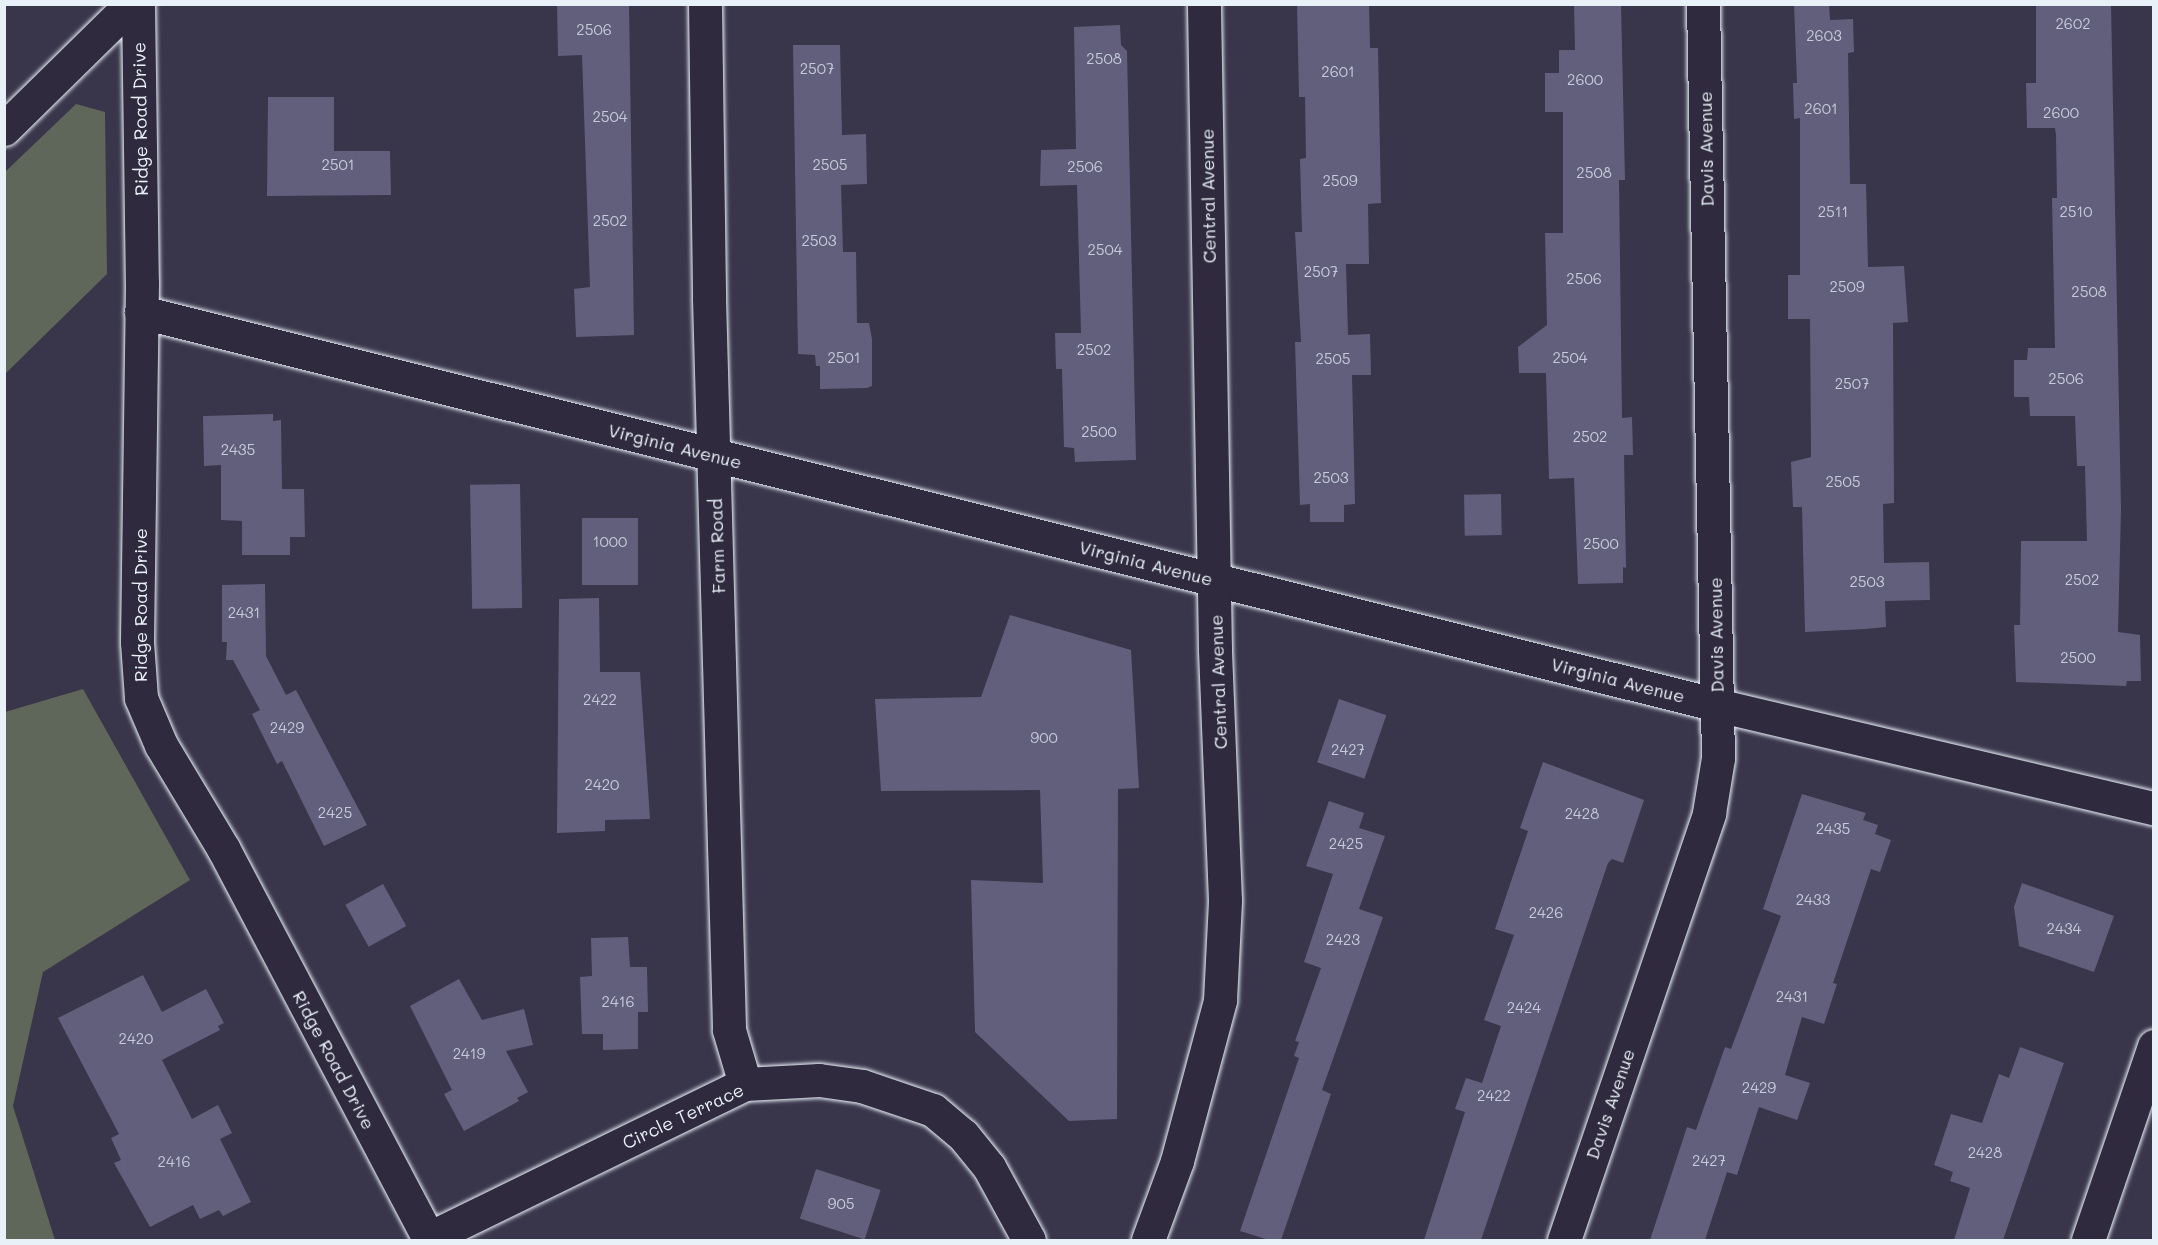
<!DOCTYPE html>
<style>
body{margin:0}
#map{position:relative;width:2158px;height:1245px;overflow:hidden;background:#39354a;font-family:Mali,sans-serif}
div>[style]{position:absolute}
.green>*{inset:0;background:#5f675a}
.building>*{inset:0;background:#625f7d;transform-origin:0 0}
.roads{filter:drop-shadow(0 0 2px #e8f1f8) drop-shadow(0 0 2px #e8f1f8)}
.minor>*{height:33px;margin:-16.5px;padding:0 16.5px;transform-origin:16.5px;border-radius:16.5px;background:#2f2a3d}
span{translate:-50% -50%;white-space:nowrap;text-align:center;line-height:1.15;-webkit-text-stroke:6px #2f2a3d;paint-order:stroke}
.number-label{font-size:15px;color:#c6ccd9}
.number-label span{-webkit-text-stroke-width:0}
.street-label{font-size:18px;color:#e8f1f8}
.frame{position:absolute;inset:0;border:6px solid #e8f1f8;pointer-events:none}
</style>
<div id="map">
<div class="green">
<div style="clip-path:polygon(76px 104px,105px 112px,107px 274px,5px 374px,5px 172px)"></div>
<div style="clip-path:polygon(83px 689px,190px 880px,43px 972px,13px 1106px,55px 1240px,5px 1240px,5px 712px)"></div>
</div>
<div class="building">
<div style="clip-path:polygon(557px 4px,629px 4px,634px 335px,576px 337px,574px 289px,590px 287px,582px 55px,558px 56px)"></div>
<div style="clip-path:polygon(1297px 4px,1369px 4px,1370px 48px,1378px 48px,1381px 203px,1368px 204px,1369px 264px,1346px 264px,1348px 335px,1370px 334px,1371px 375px,1352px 375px,1355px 504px,1344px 505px,1344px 522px,1310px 522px,1310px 504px,1300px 505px,1295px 342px,1301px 342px,1295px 232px,1302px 232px,1300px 159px,1306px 158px,1305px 97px,1299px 97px)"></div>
<div style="clip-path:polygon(1574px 4px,1621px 4px,1625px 180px,1619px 180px,1622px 418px,1632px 417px,1633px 455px,1624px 455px,1626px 568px,1623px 567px,1623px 583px,1578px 584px,1574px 478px,1549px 479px,1546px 373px,1519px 373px,1518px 347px,1547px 325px,1545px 233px,1563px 233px,1563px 112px,1545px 112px,1545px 73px,1559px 73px,1559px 50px,1575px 50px)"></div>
<div style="clip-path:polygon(1794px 4px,1829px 4px,1830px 20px,1853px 19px,1854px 52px,1848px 53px,1850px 184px,1866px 184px,1868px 267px,1904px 266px,1908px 322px,1893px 323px,1894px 503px,1883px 504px,1884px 563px,1929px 562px,1930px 600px,1885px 601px,1886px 627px,1865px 629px,1805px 632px,1802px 507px,1793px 507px,1791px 462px,1811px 457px,1810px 319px,1788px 319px,1788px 275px,1800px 275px,1800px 118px,1794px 119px,1793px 83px,1797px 83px)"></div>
<div style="clip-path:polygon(2036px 4px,2111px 4px,2121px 509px,2118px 632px,2140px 635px,2141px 681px,2127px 681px,2126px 686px,2016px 682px,2014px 625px,2020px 625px,2021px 541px,2087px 541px,2085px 466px,2077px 466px,2075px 416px,2030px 416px,2029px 397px,2014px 397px,2014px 360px,2027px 360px,2028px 348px,2055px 348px,2052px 198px,2057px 198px,2056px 135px,2055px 128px,2027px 128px,2026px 83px,2036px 83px)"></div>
<div style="clip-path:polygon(1120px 25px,1121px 45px,1127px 51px,1136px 460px,1075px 462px,1074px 448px,1064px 447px,1062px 369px,1056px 369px,1055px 333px,1081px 333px,1077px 185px,1040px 186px,1041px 150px,1076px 149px,1074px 27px)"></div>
<div style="clip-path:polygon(793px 45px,840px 45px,842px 135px,866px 134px,867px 184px,841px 185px,843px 252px,856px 252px,857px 323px,869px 323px,872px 339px,872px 386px,867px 388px,820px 389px,820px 366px,816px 366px,815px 355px,798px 354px)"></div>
<div style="clip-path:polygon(268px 97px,334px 97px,334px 151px,390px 151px,391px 195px,267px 196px)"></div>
<div style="clip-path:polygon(273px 414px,273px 421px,281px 420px,282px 489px,304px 489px,305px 537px,290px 537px,290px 555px,242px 555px,242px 521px,221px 520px,221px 465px,204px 466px,203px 416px)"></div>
<div style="left:520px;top:484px;width:124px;height:50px;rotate:89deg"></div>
<div style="left:1501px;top:494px;width:41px;height:37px;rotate:89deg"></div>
<div style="left:638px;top:518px;width:67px;height:56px;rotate:90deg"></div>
<div style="clip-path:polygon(265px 584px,266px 656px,286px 695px,296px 690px,367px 825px,324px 846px,282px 761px,277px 764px,252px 714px,260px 710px,233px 660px,226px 660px,227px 642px,222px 642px,222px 585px)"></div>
<div style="clip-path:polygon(599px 598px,600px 672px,640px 672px,650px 819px,605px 820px,605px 831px,557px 833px,559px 599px)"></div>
<div style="clip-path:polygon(1010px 615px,1131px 650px,1139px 788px,1118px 789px,1117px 1119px,1069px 1121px,975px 1032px,971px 880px,1043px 883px,1040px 790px,881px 791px,875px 699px,981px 697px)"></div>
<div style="left:1339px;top:699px;width:50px;height:67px;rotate:19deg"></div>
<div style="clip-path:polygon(1543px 762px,1644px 800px,1623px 863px,1612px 859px,1608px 863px,1481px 1240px,1424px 1240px,1465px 1112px,1455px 1109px,1466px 1078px,1482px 1083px,1501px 1026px,1484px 1020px,1514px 935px,1495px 929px,1528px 831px,1520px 828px)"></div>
<div style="clip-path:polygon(1802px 794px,1866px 813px,1863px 820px,1878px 825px,1875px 834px,1891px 840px,1880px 872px,1871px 869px,1833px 983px,1837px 984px,1824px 1024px,1802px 1017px,1785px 1075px,1810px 1083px,1797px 1120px,1759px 1107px,1737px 1175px,1727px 1172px,1705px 1240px,1650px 1240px,1687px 1127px,1696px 1130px,1725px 1047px,1731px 1049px,1781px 916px,1763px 909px)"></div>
<div style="clip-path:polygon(1329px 801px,1364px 813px,1359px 828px,1385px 836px,1359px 909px,1383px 917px,1322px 1090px,1331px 1094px,1281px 1240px,1269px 1240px,1240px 1231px,1299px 1058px,1294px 1056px,1299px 1042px,1295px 1041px,1321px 968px,1304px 962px,1333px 874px,1306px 866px)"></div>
<div style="clip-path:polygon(2022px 883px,2114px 916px,2094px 972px,2019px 946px,2014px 907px)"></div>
<div style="left:383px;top:884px;width:48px;height:43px;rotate:61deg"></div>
<div style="clip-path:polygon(628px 937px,630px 967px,647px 967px,648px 1012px,638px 1012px,638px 1049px,603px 1050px,603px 1034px,582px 1034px,580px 977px,592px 976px,591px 938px)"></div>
<div style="clip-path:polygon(143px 975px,162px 1012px,206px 989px,224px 1023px,218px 1026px,220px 1030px,162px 1060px,192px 1119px,218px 1105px,232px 1133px,220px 1139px,251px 1202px,223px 1216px,219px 1210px,200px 1219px,193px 1205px,150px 1227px,114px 1163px,121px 1160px,111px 1138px,119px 1134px,58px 1018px)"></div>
<div style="clip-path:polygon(459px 979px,482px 1020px,524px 1009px,533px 1045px,506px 1051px,528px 1092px,517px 1098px,519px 1101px,464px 1131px,444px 1094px,452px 1090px,410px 1006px)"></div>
<div style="clip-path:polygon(2020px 1047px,2064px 1063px,2003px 1240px,1954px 1240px,1970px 1188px,1950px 1181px,1953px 1172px,1934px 1165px,1951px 1114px,1982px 1123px,1999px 1074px,2009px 1078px)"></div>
<div style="left:816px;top:1169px;width:68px;height:52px;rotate:18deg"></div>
</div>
<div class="roads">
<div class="minor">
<div style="left:138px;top:4px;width:279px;rotate:89.2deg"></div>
<div style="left:142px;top:283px;width:359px;rotate:90.8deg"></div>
<div style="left:137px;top:642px;width:56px;rotate:85.9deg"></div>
<div style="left:141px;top:698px;width:51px;rotate:66.9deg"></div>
<div style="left:161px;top:745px;width:122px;rotate:59deg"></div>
<div style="left:224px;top:850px;width:441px;rotate:62.2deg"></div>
<div style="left:705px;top:4px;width:294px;rotate:89.2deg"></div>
<div style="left:709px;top:298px;width:732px;rotate:88.43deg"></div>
<div style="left:729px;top:1030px;width:56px;rotate:73.5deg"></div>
<div style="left:4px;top:129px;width:178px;rotate:-44.5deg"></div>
<div style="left:141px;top:312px;width:1624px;rotate:14deg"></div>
<div style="left:1717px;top:705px;width:449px;rotate:13.3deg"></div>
<div style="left:429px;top:1238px;width:352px;rotate:-26deg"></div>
<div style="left:745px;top:1084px;width:74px;rotate:-3.1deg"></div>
<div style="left:819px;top:1080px;width:43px;rotate:7.9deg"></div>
<div style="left:862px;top:1086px;width:75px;rotate:18.7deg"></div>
<div style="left:933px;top:1110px;width:39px;rotate:40deg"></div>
<div style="left:963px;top:1135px;width:41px;rotate:50.9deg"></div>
<div style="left:989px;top:1167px;width:83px;rotate:61.3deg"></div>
<div style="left:1148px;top:1240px;width:84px;rotate:-69.8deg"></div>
<div style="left:1177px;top:1161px;width:167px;rotate:-75deg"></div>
<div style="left:1220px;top:1000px;width:100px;rotate:-87.1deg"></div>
<div style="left:1225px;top:900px;width:251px;rotate:-92.3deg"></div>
<div style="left:1215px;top:649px;width:645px;rotate:-90.98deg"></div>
<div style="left:1564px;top:1240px;width:451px;rotate:-71.2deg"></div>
<div style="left:1709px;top:813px;width:56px;rotate:-80.7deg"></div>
<div style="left:1718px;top:758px;width:754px;rotate:-91.14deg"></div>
<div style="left:2088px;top:1240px;width:205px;rotate:-71.2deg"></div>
</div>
</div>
<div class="number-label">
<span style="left:2073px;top:24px">2602</span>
<span style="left:594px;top:30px">2506</span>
<span style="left:1824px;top:36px">2603</span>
<span style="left:1104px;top:59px">2508</span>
<span style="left:817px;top:69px">2507</span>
<span style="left:1338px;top:72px">2601</span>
<span style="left:1585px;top:80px">2600</span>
<span style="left:1821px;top:109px">2601</span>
<span style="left:2061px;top:113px">2600</span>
<span style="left:610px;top:117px">2504</span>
<span style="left:338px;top:165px">2501</span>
<span style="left:830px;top:165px">2505</span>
<span style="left:1085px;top:167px">2506</span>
<span style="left:1594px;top:173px">2508</span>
<span style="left:1340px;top:181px">2509</span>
<span style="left:1833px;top:212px">2511</span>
<span style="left:2076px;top:212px">2510</span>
<span style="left:610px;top:221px">2502</span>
<span style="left:819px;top:241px">2503</span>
<span style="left:1105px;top:250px">2504</span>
<span style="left:1321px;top:272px">2507</span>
<span style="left:1584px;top:279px">2506</span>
<span style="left:1847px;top:287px">2509</span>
<span style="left:2089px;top:292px">2508</span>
<span style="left:1094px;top:350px">2502</span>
<span style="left:844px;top:358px">2501</span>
<span style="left:1570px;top:358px">2504</span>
<span style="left:1333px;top:359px">2505</span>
<span style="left:2066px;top:379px">2506</span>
<span style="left:1852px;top:384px">2507</span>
<span style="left:1099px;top:432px">2500</span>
<span style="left:1590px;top:437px">2502</span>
<span style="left:238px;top:450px">2435</span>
<span style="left:1331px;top:478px">2503</span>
<span style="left:1843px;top:482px">2505</span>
<span style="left:610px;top:542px">1000</span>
<span style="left:1601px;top:544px">2500</span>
<span style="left:2082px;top:580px">2502</span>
<span style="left:1867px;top:582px">2503</span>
<span style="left:244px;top:613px">2431</span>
<span style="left:2078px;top:658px">2500</span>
<span style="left:600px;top:700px">2422</span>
<span style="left:287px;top:728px">2429</span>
<span style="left:1044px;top:738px">900</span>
<span style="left:1348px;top:750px">2427</span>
<span style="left:602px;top:785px">2420</span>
<span style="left:335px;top:813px">2425</span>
<span style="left:1582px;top:814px">2428</span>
<span style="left:1833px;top:829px">2435</span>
<span style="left:1346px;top:844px">2425</span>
<span style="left:1813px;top:900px">2433</span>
<span style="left:1546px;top:913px">2426</span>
<span style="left:2064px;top:929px">2434</span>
<span style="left:1343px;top:940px">2423</span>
<span style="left:1792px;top:997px">2431</span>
<span style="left:618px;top:1002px">2416</span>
<span style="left:1524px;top:1008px">2424</span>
<span style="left:136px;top:1039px">2420</span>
<span style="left:469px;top:1054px">2419</span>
<span style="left:1759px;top:1088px">2429</span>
<span style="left:1494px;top:1096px">2422</span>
<span style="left:1985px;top:1153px">2428</span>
<span style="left:1709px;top:1161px">2427</span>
<span style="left:174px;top:1162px">2416</span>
<span style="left:841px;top:1204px">905</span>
</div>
<div class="street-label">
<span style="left:140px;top:119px;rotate:-91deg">Ridge Road Drive</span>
<span style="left:1706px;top:149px;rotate:-91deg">Davis Avenue</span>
<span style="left:1208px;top:196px;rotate:-91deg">Central Avenue</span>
<span style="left:675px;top:446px;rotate:14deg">Virginia Avenue</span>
<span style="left:717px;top:546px;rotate:-92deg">Farm Road</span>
<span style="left:1146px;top:563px;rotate:14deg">Virginia Avenue</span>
<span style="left:140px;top:605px;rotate:-90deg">Ridge Road Drive</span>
<span style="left:1716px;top:635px;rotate:-91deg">Davis Avenue</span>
<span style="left:1618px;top:680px;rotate:14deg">Virginia Avenue</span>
<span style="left:1218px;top:682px;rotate:-92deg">Central Avenue</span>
<span style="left:334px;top:1060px;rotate:62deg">Ridge Road Drive</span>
<span style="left:1610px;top:1104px;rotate:-71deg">Davis Avenue</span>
<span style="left:683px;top:1116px;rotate:-25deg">Circle Terrace</span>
</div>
<div class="frame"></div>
</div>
